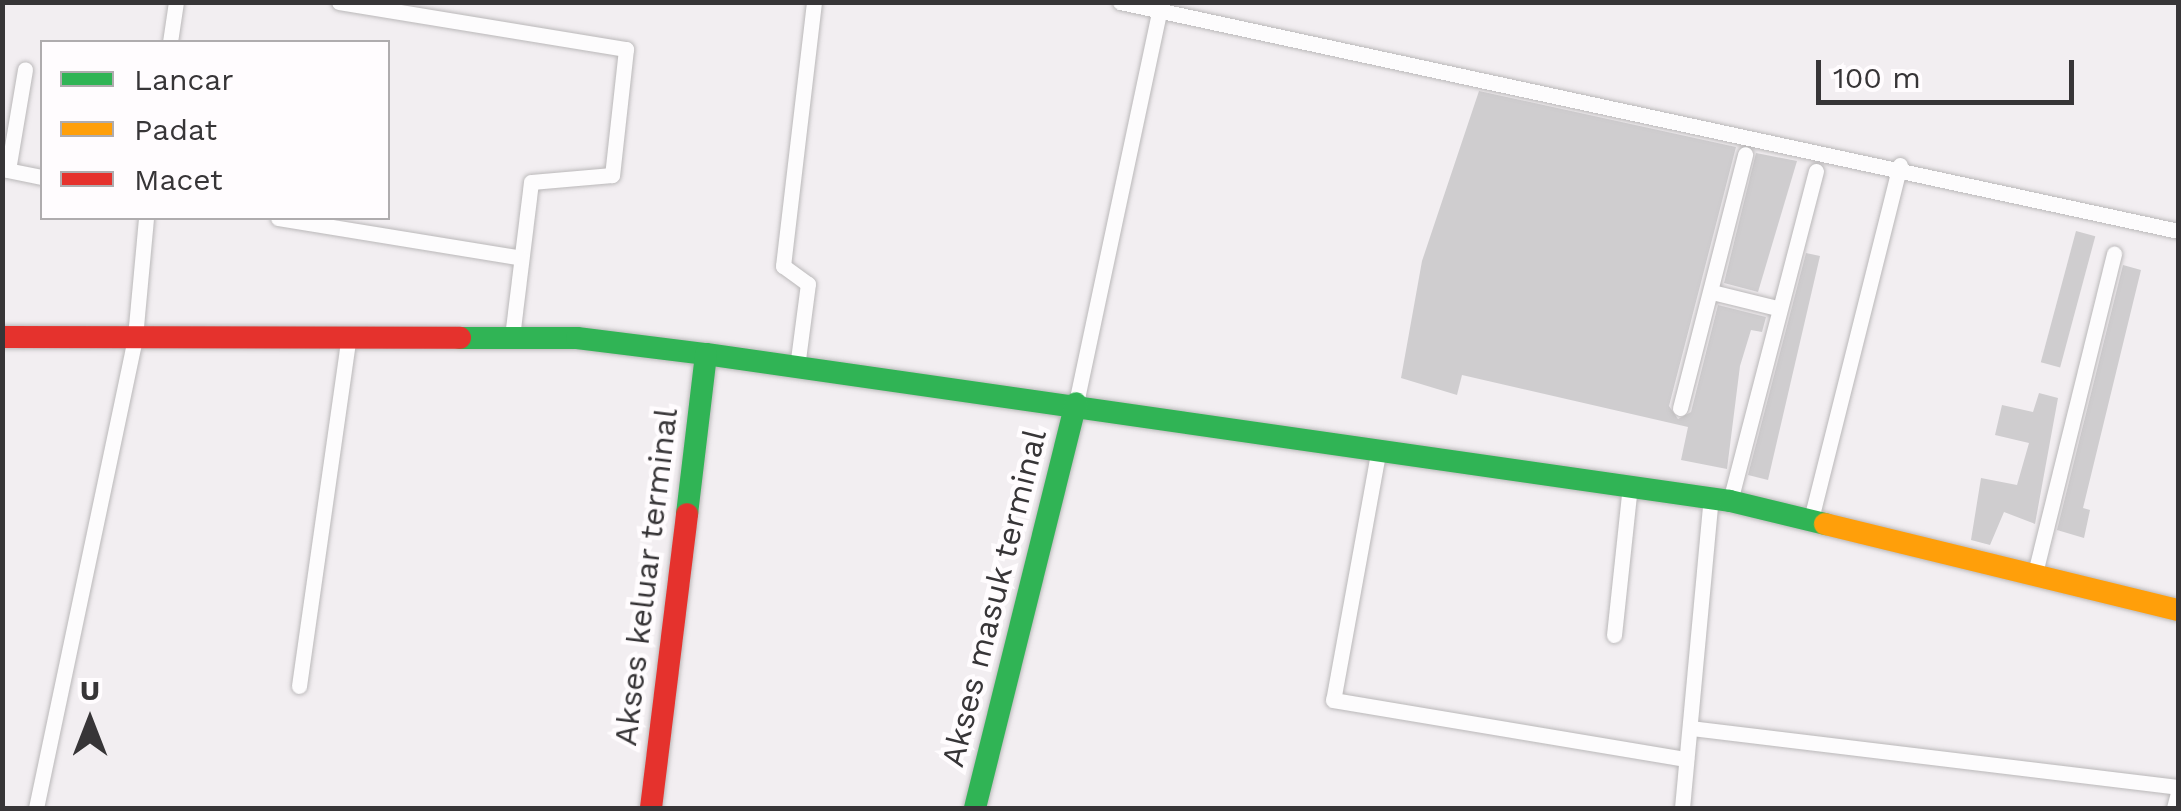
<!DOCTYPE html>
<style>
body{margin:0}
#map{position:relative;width:2181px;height:811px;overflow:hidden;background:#f2eef1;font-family:"Work Sans",sans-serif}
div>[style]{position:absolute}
.building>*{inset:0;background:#cfcdcf;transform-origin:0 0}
.roads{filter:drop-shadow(0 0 2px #bab8b9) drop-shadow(0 0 2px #bab8b9)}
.street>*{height:15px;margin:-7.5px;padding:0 7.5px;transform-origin:7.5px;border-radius:7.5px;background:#fdfcfd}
.fast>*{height:22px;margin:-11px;padding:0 11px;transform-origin:11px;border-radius:11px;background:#30b455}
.slow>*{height:22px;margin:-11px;padding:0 11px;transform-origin:11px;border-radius:11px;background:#ff9f0a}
.jam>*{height:22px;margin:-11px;padding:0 11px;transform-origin:11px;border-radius:11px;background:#e5322d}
span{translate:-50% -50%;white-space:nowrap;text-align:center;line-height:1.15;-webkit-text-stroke:9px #fffcfe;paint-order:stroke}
.street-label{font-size:32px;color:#373537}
.frame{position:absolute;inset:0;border:5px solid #373537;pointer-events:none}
.legend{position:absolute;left:40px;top:40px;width:350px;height:180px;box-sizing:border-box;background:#fffcfe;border:2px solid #afacae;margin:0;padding:12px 18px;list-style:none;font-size:30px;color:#373537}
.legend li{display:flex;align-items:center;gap:20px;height:50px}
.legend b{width:50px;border:2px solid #afacae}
.north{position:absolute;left:40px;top:671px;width:100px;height:100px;-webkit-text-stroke:8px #fffcfe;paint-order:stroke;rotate:0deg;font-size:28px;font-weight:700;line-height:40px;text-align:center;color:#373537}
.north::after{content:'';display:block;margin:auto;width:35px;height:45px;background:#373537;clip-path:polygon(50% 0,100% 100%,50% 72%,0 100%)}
.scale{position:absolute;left:1816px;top:60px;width:258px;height:45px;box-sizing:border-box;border:5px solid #373537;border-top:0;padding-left:12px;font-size:30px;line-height:35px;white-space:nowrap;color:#373537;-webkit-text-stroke:8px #fffcfe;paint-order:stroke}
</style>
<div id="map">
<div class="building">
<div style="clip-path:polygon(1479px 91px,1736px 147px,1669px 406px,1678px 419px,1691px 412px,1718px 305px,1766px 317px,1762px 332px,1751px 330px,1740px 366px,1727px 469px,1681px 460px,1688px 427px,1462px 375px,1457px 395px,1401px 378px,1422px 261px)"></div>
<div style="clip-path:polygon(1756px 153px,1797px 161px,1758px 292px,1724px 283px)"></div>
<div style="left:2076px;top:231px;width:20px;height:136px;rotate:15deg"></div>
<div style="clip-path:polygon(1806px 253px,1820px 256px,1768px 480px,1748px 475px)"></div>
<div style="clip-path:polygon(2123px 265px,2141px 270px,2083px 508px,2090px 510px,2084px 538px,2057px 530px)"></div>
<div style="clip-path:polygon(2039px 393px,2058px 398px,2035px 524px,2004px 512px,1990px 545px,1971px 540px,1981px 478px,2017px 485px,2029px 443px,1995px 435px,2002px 405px,2033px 412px)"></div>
</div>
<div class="roads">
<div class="street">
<div style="left:339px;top:2px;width:291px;rotate:9.3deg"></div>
<div style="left:626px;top:49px;width:127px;rotate:96.3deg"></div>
<div style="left:612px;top:175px;width:81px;rotate:175.1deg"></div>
<div style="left:531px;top:182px;width:156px;rotate:97deg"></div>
<div style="left:1120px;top:2px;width:1082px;rotate:12.21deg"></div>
<div style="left:170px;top:42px;width:40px;rotate:-81.5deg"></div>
<div style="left:2px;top:169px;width:41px;rotate:11.3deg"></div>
<div style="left:8px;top:170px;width:102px;rotate:-80.4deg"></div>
<div style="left:278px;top:218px;width:246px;rotate:9.3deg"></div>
<div style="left:1712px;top:292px;width:67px;rotate:13.8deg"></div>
<div style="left:797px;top:367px;width:84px;rotate:-82.5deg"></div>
<div style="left:808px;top:284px;width:31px;rotate:-144deg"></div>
<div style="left:783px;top:266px;width:266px;rotate:-83.3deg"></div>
<div style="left:1076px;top:403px;width:410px;rotate:-78deg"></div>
<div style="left:1680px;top:408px;width:262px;rotate:-75.6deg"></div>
<div style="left:1379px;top:448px;width:256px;rotate:100.3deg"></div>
<div style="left:1333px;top:700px;width:358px;rotate:9.5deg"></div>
<div style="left:1730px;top:501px;width:341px;rotate:-75.4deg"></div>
<div style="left:1811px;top:519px;width:365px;rotate:-75.9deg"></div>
<div style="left:2036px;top:569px;width:325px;rotate:-76.1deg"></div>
<div style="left:1614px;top:635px;width:151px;rotate:-83.9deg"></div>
<div style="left:299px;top:686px;width:348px;rotate:-81.9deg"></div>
<div style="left:1691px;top:728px;width:491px;rotate:6.9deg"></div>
<div style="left:36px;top:808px;width:481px;rotate:-78.1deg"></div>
<div style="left:135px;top:337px;width:120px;rotate:-84.7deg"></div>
<div style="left:1682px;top:808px;width:311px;rotate:-84.7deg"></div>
<div style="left:2174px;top:808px;width:16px;rotate:-75deg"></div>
</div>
<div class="fast">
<div style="left:460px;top:338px;width:117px"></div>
<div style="left:577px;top:338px;width:130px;rotate:7.1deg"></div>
<div style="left:706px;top:354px;width:1034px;rotate:8.17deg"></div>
<div style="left:1730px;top:501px;width:98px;rotate:13.6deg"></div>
<div style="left:687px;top:514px;width:161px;rotate:-83.2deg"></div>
<div style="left:975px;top:808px;width:417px;rotate:-76deg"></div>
</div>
<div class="slow">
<div style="left:1825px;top:524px;width:363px;rotate:13.7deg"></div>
</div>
<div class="jam">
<div style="left:2px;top:337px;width:458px;rotate:0.1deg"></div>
<div style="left:651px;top:808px;width:296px;rotate:-83deg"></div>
</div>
</div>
<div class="street-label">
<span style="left:646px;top:577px;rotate:-83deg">Akses keluar terminal</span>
<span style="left:994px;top:598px;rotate:-76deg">Akses masuk terminal</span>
</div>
<div class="frame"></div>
<ul class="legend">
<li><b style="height:12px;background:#30b455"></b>Lancar</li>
<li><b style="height:12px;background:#ff9f0a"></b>Padat</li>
<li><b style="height:12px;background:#e5322d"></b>Macet</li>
</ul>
<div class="north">U</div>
<div class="scale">100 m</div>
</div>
